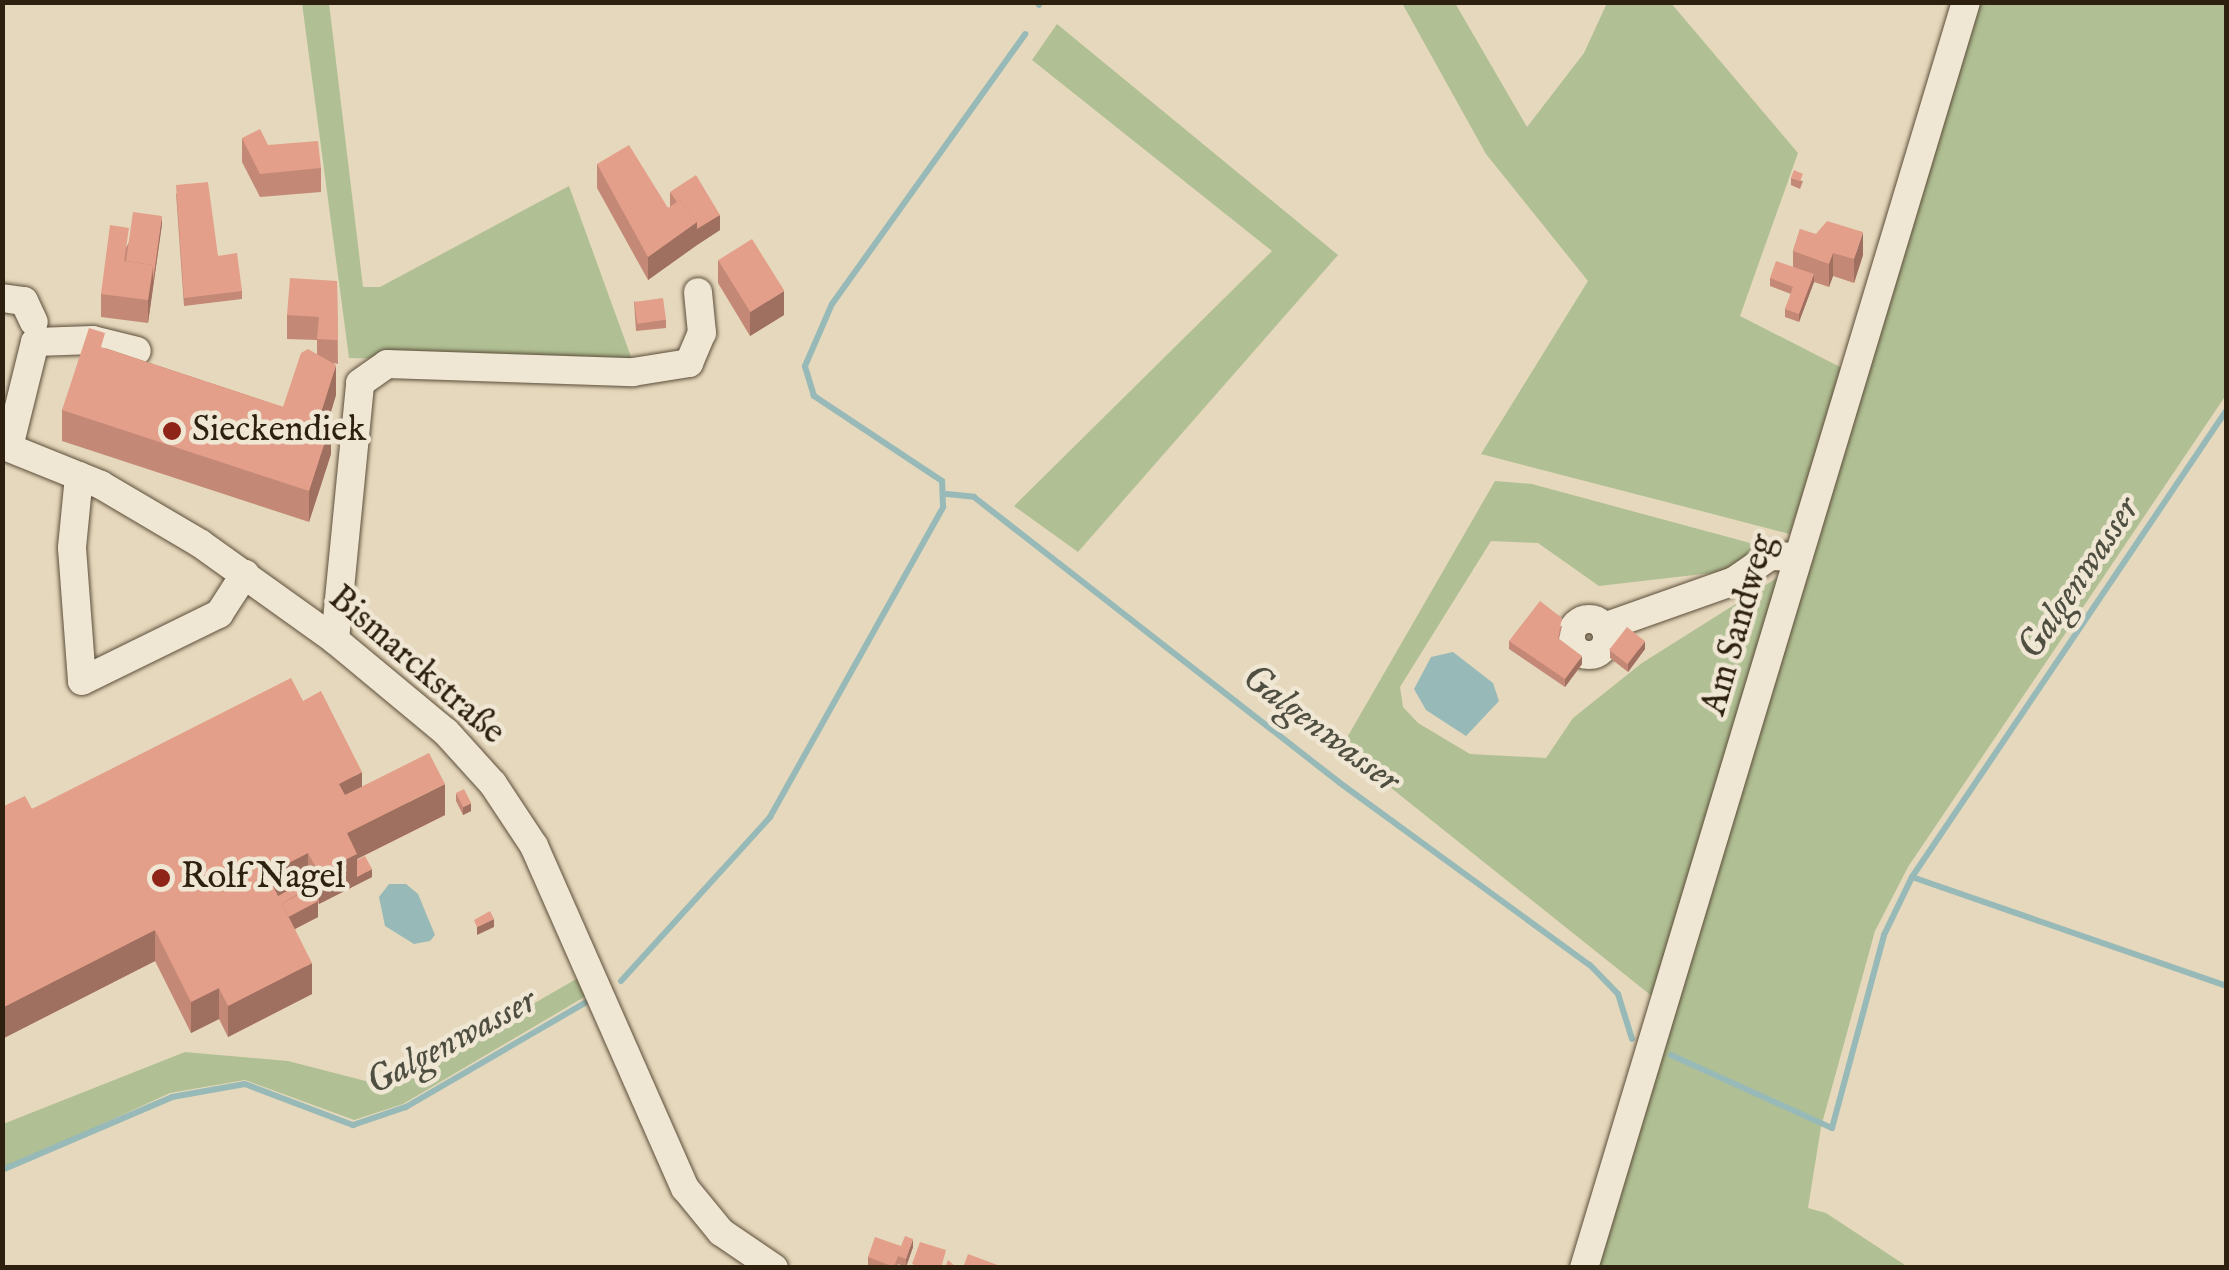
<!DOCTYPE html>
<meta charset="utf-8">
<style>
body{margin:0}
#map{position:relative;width:2229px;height:1270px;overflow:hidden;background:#e6d8bc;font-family:"IM FELL English",serif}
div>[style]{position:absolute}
.green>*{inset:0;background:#b1c094}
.water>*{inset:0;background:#97b9b7}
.stream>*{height:6px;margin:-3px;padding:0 3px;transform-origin:3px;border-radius:3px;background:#97b9b7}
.roads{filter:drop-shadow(0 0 2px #5c4e3a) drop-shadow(0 0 2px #5c4e3a)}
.minor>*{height:28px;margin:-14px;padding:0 14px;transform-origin:14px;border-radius:14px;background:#efe6d3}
.minor>.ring{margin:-14px;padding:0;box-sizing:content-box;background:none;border:28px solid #efe6d3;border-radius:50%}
.wall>*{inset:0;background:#c38976}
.shaded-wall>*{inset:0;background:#9f6f60}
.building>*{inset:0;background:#e39f89;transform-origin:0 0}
.dots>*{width:28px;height:28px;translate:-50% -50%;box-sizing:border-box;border:5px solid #efe6d3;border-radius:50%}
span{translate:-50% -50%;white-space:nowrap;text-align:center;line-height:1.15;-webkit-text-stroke:9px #efe6d3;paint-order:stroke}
.poi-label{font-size:35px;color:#2e200f}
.left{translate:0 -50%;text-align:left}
.street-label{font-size:35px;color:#2e200f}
.water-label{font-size:38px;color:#4e4e41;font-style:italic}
.frame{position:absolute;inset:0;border:5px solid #2e200f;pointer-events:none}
</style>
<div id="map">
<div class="green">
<div style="clip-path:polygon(302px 3px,329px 3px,363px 287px,380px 287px,569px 186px,634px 365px,349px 358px)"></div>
<div style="clip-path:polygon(1402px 3px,1455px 3px,1527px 127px,1584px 53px,1607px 3px,1671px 3px,1798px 153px,1740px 316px,1842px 368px,1790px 534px,1481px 454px,1588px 281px,1486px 154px)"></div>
<div style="clip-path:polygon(1973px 3px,2226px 3px,2226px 395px,1908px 867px,1875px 931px,1821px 1127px,1808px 1208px,1826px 1213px,1908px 1267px,1595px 1268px)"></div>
<div style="clip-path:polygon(1057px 24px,1338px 255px,1078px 552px,1014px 506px,1272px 251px,1032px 60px)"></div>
<div style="clip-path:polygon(1495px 481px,1532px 484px,1765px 547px,1720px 572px,1599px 586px,1538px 543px,1491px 541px,1400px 687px,1403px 707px,1418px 723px,1470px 754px,1546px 758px,1573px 718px,1642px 663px,1783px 574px,1658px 1001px,1341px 748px)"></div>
<div style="clip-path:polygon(578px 978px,586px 996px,403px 1104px,354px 1120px,245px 1080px,170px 1093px,3px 1170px,3px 1124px,185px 1052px,288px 1061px,389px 1087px)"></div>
</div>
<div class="water">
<div style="clip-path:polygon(1453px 652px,1493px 683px,1499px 701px,1466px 736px,1426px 710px,1414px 689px,1431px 657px)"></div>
<div style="clip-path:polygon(389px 884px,406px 884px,418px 894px,435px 935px,430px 941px,414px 944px,385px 926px,379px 897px)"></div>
</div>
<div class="stream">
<div style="left:1039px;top:5px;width:3px;rotate:-72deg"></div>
<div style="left:947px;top:494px;width:27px;rotate:6deg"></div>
<div style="left:974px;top:497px;width:464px;rotate:38deg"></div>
<div style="left:1340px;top:783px;width:309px;rotate:36.1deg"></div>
<div style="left:1590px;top:965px;width:40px;rotate:46deg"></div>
<div style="left:1618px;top:994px;width:47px;rotate:72.7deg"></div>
<div style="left:1912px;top:877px;width:332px;rotate:19.1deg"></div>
<div style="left:621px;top:981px;width:222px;rotate:-47.7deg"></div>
<div style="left:770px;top:817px;width:355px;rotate:-60.8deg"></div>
<div style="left:943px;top:507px;width:26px;rotate:-92deg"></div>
<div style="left:942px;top:481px;width:154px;rotate:-146.4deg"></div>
<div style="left:814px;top:396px;width:31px;rotate:-107deg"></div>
<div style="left:805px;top:366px;width:68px;rotate:-66.5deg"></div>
<div style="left:832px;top:304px;width:332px;rotate:-54.4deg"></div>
<div style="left:1671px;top:1055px;width:177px;rotate:24.4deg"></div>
<div style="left:1832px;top:1128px;width:200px;rotate:-74.9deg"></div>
<div style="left:1884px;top:935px;width:64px;rotate:-64.2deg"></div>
<div style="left:1912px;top:877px;width:562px;rotate:-56.03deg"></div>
<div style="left:2px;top:1170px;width:185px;rotate:-23.2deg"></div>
<div style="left:172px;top:1097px;width:74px;rotate:-10.1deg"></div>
<div style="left:245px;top:1084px;width:116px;rotate:20.8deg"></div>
<div style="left:353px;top:1125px;width:56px;rotate:-18.8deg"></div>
<div style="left:406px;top:1107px;width:211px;rotate:-30.2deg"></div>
</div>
<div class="roads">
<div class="minor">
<div style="left:2px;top:298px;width:22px;rotate:8deg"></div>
<div style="left:24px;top:301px;width:23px;rotate:65deg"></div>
<div style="left:2px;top:445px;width:107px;rotate:22deg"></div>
<div style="left:101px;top:485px;width:116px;rotate:30.5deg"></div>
<div style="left:201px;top:544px;width:165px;rotate:35.6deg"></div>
<div style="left:335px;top:640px;width:144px;rotate:39.7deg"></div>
<div style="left:446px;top:732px;width:70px;rotate:47.9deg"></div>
<div style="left:493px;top:784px;width:74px;rotate:56.5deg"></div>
<div style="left:534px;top:846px;width:374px;rotate:66.2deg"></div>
<div style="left:685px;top:1188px;width:57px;rotate:50.7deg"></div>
<div style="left:721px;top:1232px;width:64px;rotate:34.2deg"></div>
<div style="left:9px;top:447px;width:108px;rotate:-76.1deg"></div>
<div style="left:35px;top:342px;width:58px;rotate:-2deg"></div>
<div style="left:93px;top:340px;width:45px;rotate:14deg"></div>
<div style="left:79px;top:476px;width:72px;rotate:95.6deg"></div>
<div style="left:72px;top:548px;width:133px;rotate:85.7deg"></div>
<div style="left:82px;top:681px;width:153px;rotate:-26.1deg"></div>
<div style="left:219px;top:614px;width:48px;rotate:-57deg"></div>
<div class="ring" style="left:1571px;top:619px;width:8px;height:8px"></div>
<div style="left:1604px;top:627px;width:138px;rotate:-19.5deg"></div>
<div style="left:1734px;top:581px;width:44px;rotate:-34.8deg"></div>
<div style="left:1770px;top:556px;width:28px;rotate:2deg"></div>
<div style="left:335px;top:640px;width:258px;rotate:-84.4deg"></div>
<div style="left:360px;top:383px;width:33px;rotate:-35deg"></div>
<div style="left:387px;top:364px;width:246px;rotate:1.9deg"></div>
<div style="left:633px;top:372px;width:57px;rotate:-9.1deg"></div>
<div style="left:689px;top:363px;width:33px;rotate:-67deg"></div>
<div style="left:702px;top:333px;width:41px;rotate:-95.6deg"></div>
<div style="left:1584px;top:1268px;width:1322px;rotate:-73.21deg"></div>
</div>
</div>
<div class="wall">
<div style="clip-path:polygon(242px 138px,321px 168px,321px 192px,260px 197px,242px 162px)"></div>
<div style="clip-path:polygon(597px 164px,668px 208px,670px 207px,670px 192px,720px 230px,697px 245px,648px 280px,597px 188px)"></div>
<div style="clip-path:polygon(1791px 178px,1803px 181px,1800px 189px,1791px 185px)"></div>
<div style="clip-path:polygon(176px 193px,242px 291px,242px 299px,184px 306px)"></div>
<div style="clip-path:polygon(162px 224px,148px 323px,101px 317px,101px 294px,129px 242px)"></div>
<div style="clip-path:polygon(1800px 229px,1863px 255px,1854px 283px,1833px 276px,1829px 287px,1814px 282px,1799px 322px,1785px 317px,1785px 309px,1791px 294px,1770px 286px,1770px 278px,1793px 267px,1793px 251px)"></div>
<div style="clip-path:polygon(718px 260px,784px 315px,750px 336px,718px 283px)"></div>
<div style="clip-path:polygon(337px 281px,338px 364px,334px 363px,336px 395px,328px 422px,331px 454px,309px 522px,62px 441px,62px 410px,105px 348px,283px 407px,317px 354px,317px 340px,287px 339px,287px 315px)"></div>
<div style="clip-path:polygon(634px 301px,666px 320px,666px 328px,636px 331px)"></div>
<div style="clip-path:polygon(1562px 626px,1559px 639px,1582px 664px,1565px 687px,1509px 649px,1509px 641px)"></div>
<div style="clip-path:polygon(1645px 649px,1628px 672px,1610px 658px,1610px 650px)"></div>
<div style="clip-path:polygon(303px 701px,362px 787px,445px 815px,357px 859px,372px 877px,319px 904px,318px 902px,318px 917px,295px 929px,312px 994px,228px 1037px,219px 1019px,191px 1033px,155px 961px,2px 1039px,2px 807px,32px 809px)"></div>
<div style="clip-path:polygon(456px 793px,471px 811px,463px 815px,456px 801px)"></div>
<div style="clip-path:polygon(901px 1246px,913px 1247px,906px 1267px,898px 1264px,897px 1268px,875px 1268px,868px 1265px,868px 1257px)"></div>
</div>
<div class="shaded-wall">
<div style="clip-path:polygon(720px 215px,720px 230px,697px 245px,648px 280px,648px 257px,697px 222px)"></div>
<div style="clip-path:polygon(162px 216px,162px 224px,148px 323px,148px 300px)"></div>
<div style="clip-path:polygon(1863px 232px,1863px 255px,1854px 283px,1854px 259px)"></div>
<div style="clip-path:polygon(1833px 253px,1833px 276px,1829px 287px,1829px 264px)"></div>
<div style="clip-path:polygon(1814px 274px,1814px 282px,1799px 322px,1799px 314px)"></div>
<div style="clip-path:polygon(784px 291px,784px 315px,750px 336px,750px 312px)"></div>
<div style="clip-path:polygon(336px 365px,336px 395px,319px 450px,319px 419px)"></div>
<div style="clip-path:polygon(331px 423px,331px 454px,309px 522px,309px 491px)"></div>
<div style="clip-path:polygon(1645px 641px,1645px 649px,1628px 672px,1628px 664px)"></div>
<div style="clip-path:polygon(1582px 656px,1582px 664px,1565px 687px,1565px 679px)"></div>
<div style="clip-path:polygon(362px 772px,362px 803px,339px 814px,339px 784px)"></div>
<div style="clip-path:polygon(445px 784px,445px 815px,357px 859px,357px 877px,372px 869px,372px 877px,319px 904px,319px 873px,347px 833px)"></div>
<div style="clip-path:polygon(471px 803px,471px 811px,463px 815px,463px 807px)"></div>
<div style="clip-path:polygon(308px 853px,308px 884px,278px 899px,267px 874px)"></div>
<div style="clip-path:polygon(318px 901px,318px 917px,287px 933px,287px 917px)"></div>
<div style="clip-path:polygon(494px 919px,494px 927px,477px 935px,477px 927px)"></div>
<div style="clip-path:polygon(155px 930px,155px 961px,2px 1039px,2px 1008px)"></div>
<div style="clip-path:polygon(312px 963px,312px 994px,228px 1037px,228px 1006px)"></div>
<div style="clip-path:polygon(219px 988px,219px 1019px,191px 1033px,191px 1002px)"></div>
<div style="clip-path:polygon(913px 1239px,913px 1247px,906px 1267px,906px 1259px)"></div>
</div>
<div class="building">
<div style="clip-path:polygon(260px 129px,268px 145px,318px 141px,321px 168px,260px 174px,242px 138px)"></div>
<div style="clip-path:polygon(629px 145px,668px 208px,680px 200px,697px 222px,648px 257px,597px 164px)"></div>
<div style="clip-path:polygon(1794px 170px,1803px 174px,1800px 181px,1791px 178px)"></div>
<div style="clip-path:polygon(696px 175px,720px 215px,697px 229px,697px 222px,680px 200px,677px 202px,670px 192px)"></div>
<div style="clip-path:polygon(208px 182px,218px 256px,237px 253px,242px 291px,184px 298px,176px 185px)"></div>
<div style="clip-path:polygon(133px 212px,162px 216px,153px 281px,153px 265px,126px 261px)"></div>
<div style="clip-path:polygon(1827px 221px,1863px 232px,1854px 259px,1833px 253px,1829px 264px,1793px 251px,1800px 229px,1816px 234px)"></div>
<div style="clip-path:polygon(110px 225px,129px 228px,124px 261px,153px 265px,148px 300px,101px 294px)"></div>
<div style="left:752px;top:239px;width:61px;height:40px;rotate:58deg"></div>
<div style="clip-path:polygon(1776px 261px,1814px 274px,1799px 314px,1785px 309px,1793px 287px,1770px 278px)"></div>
<div style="clip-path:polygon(290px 278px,337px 281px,338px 340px,317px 339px,319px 317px,287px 315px)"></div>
<div style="left:663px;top:298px;width:22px;height:29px;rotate:82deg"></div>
<div style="clip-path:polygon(89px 328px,105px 333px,101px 347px,283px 407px,301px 353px,308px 349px,336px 365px,319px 419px,331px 423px,309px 491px,62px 410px)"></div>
<div style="clip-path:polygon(1540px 601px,1562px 618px,1558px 638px,1582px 656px,1565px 679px,1509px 641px)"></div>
<div style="left:1627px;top:627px;width:23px;height:29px;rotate:38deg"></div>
<div style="clip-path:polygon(291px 678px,303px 701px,321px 691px,362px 772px,339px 784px,345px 795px,429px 753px,445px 784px,347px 833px,357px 854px,319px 873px,308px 853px,267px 874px,312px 963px,228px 1006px,219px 988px,191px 1002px,155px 930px,2px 1008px,2px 807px,25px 796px,32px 809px)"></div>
<div style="left:464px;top:789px;width:16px;height:9px;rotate:63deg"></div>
<div style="clip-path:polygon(365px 856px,372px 869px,357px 877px,357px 860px)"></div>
<div style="left:306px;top:880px;width:8px;height:33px;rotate:60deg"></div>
<div style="left:311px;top:888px;width:15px;height:33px;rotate:62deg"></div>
<div style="clip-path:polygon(490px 911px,494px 919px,477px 927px,474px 920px)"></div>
<div style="clip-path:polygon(905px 1236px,913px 1239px,906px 1259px,898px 1256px,894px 1267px,868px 1257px,875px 1237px,901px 1246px)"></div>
<div style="clip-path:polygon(920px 1242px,946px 1250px,941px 1268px,922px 1268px,912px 1264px)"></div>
<div style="clip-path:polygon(968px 1254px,1000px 1266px,999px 1268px,963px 1268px)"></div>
<div style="clip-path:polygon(948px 1260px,957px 1268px,945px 1268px)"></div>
</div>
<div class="dots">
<div style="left:172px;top:431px;background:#8f2418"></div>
<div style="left:161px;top:878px;background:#8f2418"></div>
</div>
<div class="poi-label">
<span class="left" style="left:192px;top:431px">Sieckendiek</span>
<span class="left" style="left:181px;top:878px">Rolf Nagel</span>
</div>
<div class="street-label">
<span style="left:1740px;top:625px;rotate:-74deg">Am Sandweg</span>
<span style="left:416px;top:666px;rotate:41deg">Bismarckstraße</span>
</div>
<div class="water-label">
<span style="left:2080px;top:579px;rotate:-56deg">Galgenwasser</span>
<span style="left:1320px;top:730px;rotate:37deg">Galgenwasser</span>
<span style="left:452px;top:1043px;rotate:-28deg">Galgenwasser</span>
</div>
<div class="frame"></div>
</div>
